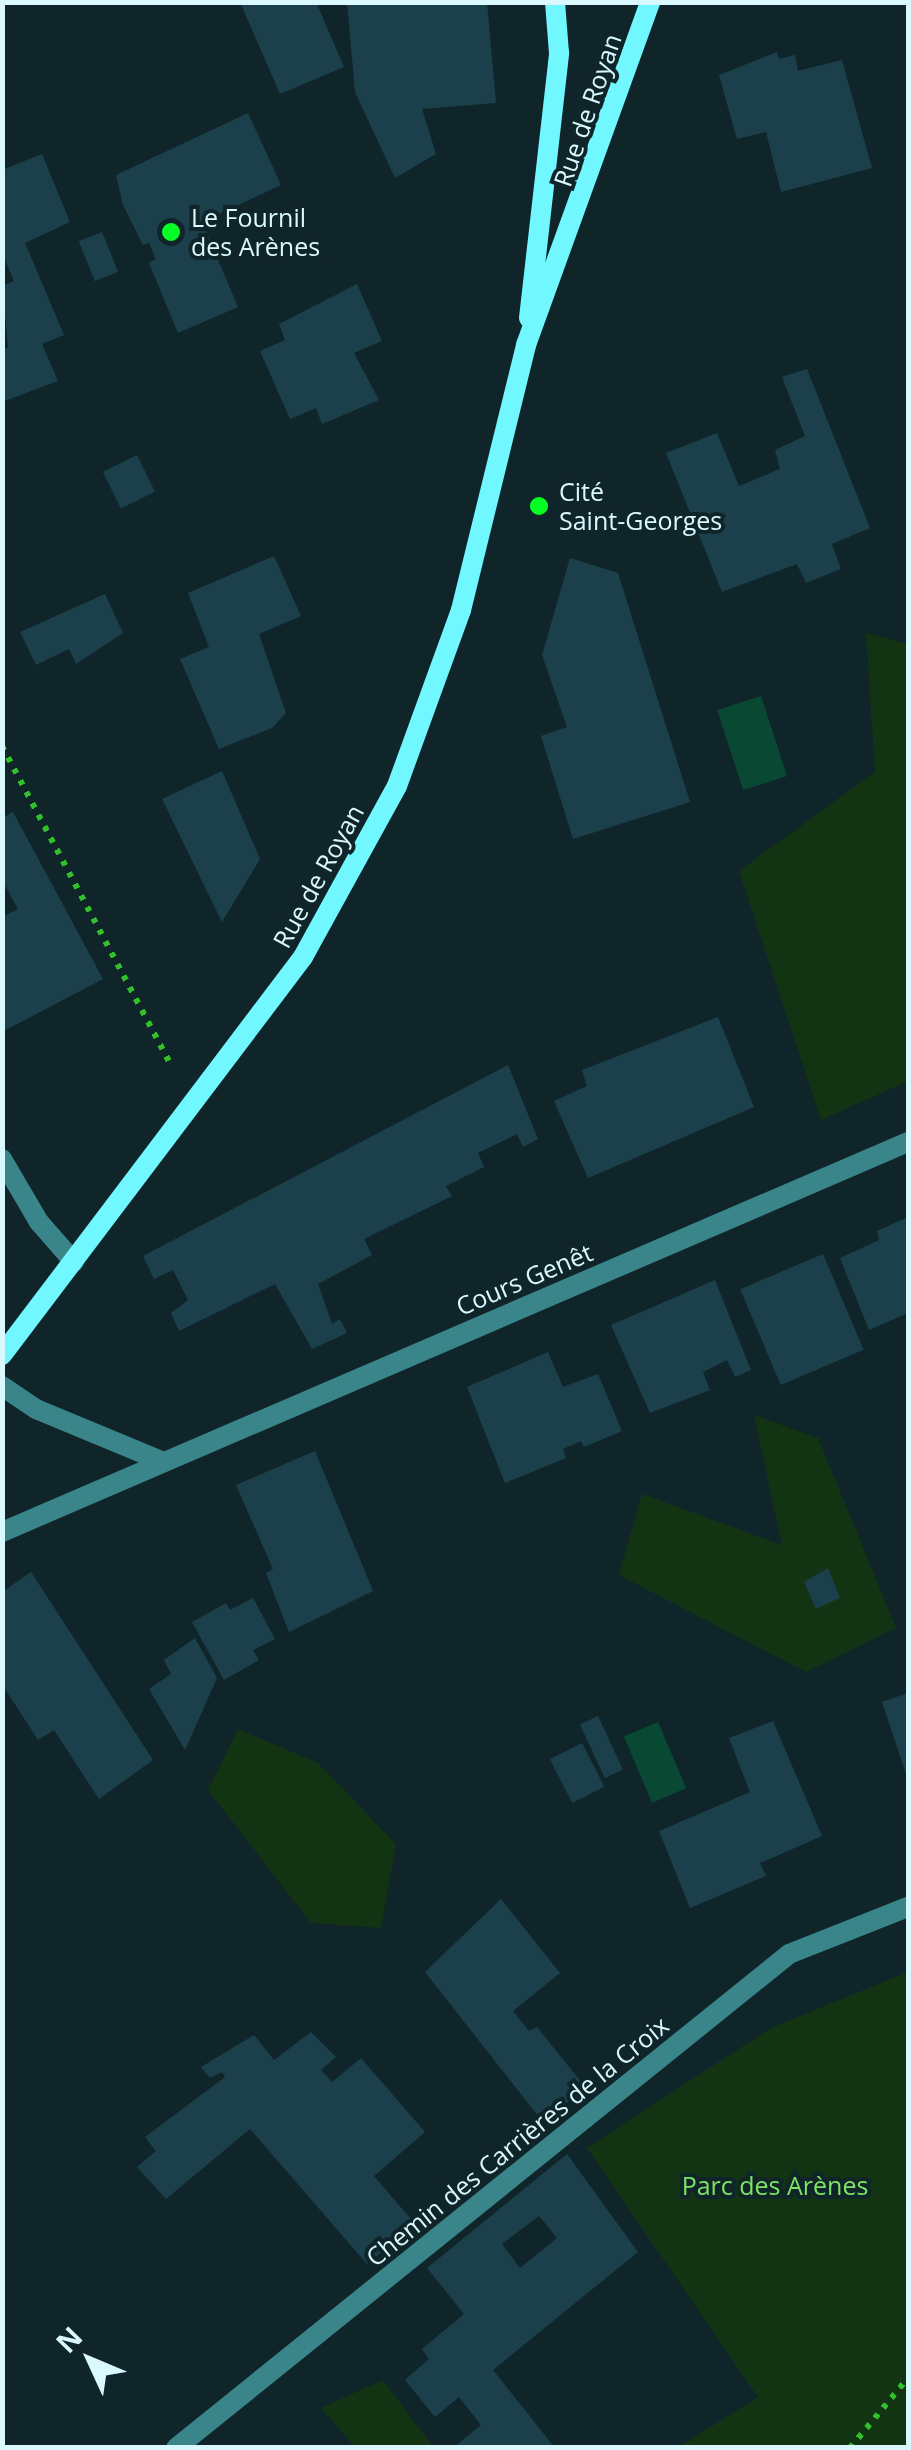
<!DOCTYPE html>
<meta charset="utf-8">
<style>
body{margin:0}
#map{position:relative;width:911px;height:2450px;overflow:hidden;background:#10252a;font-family:"Open Sans",sans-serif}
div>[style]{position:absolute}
.green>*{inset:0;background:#133412}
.water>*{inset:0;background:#094934;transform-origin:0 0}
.building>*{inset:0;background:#1b404b;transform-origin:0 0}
.path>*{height:6px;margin-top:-3px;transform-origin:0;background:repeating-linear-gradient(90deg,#31bf2c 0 5px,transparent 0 13px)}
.street>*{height:20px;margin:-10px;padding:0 10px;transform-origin:10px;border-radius:10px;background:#39858a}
.secondary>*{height:20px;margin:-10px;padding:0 10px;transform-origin:10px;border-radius:10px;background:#70f7ff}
.dots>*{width:28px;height:28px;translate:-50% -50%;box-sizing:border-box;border:5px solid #10252a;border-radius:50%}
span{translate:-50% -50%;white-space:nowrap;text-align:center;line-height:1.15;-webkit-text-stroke:8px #10252a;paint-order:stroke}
.street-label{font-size:25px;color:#d9f9ff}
.poi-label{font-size:25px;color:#d9f9ff}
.left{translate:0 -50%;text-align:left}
.park-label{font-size:25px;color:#7de460}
.frame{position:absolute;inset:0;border:5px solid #d9f9ff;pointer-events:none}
.north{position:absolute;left:40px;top:2310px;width:100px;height:100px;-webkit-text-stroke:8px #10252a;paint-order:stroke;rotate:314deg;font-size:28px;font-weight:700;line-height:40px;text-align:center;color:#d9f9ff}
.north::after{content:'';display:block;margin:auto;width:35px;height:45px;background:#d9f9ff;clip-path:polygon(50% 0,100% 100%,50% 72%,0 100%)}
</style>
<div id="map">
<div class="green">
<div style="clip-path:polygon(866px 633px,908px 644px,908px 1081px,821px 1120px,739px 871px,875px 772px)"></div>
<div style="clip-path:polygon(754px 1415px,818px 1438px,896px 1628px,806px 1672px,619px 1575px,642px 1494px,782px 1545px)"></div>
<div style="clip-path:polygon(238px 1729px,318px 1763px,396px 1844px,381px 1928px,311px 1923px,208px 1790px)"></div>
<div style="clip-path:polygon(908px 1972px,908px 2447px,679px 2447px,758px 2397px,587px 2148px,771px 2028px)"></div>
<div style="clip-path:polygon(383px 2380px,433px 2447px,355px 2447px,321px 2408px)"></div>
</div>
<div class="water">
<div style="left:761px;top:696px;width:84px;height:46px;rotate:72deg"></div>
<div style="left:658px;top:1722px;width:72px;height:37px;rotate:67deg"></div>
</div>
<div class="building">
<div style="clip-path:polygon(240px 2px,316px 2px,344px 67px,280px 94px)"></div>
<div style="clip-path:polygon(347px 2px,487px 2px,496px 103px,422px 109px,436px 154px,395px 178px,355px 92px)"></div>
<div style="clip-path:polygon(777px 52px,779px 59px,795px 55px,798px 71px,842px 60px,872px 168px,781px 192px,766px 132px,737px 139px,719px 75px)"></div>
<div style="clip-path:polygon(248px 113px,281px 185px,202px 222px,238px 307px,178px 333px,149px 263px,156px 259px,149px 243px,143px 245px,123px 205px,116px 175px)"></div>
<div style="clip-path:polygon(42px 154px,70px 222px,25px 243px,64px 335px,42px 344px,58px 381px,2px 402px,2px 350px,8px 347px,2px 286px,14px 281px,2px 253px,2px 170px)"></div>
<div style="left:102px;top:232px;width:43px;height:25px;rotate:68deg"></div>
<div style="clip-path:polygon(357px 284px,382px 341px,354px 353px,379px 400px,322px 424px,316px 408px,290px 419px,260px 351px,285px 340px,279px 324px)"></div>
<div style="clip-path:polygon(807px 369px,870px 528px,832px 544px,841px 569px,806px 583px,797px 564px,722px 592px,666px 453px,717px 433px,739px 486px,780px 469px,775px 450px,805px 436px,782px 377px)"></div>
<div style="left:137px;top:455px;width:41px;height:38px;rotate:64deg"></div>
<div style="clip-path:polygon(274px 556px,301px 616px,259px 634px,286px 713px,272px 728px,219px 749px,180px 659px,209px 647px,188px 593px)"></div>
<div style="clip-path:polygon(570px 558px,618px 573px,690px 802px,573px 839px,541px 736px,567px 727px,542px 655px)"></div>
<div style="clip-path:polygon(105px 594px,123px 633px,76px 664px,69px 649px,36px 665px,20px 632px)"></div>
<div style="clip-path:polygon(222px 771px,260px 859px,222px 922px,162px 799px)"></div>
<div style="clip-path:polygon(13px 812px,103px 979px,2px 1032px,2px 917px,18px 909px,2px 880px,2px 818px)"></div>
<div style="clip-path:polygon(718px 1017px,754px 1107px,588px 1178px,554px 1101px,587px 1086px,582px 1070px)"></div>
<div style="clip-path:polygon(508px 1065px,538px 1139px,523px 1147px,517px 1134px,478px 1153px,484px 1167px,446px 1186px,452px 1196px,364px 1239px,372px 1255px,318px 1284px,332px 1324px,340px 1319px,347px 1333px,312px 1349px,275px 1284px,179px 1331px,171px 1313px,188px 1300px,173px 1270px,154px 1279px,143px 1256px)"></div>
<div style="clip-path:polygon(908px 1217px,908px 1313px,869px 1330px,840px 1258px,879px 1240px,877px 1231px)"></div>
<div style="left:823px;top:1254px;width:104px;height:90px;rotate:67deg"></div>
<div style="clip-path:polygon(715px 1280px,751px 1370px,735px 1377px,727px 1360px,703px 1372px,710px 1390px,650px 1413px,611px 1325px)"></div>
<div style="clip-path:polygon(548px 1352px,563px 1387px,598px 1374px,622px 1431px,584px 1447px,581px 1441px,563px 1449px,566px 1458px,505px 1483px,467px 1387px)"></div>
<div style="clip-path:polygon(315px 1451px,373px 1591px,289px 1632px,266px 1573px,273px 1569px,236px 1485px)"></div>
<div style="clip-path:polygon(828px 1568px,840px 1598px,816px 1609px,804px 1582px)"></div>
<div style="clip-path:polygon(31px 1572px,153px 1760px,99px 1799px,54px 1730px,38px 1740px,2px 1684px,2px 1592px)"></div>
<div style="clip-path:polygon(253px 1598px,275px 1639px,253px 1650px,259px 1660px,224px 1680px,192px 1622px,226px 1603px,230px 1610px)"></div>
<div style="clip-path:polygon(195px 1638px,217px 1678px,185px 1750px,149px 1689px,171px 1674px,164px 1660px)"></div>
<div style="clip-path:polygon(908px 1693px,908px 1780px,882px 1702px)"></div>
<div style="left:598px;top:1716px;width:59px;height:20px;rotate:65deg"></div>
<div style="clip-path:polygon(773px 1721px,822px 1836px,760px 1863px,766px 1876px,690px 1908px,659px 1831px,750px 1792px,729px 1738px)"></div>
<div style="left:582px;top:1743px;width:49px;height:36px;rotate:63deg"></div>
<div style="clip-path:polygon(501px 1899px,560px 1973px,513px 2011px,529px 2031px,537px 2027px,586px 2088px,542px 2121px,425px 1972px)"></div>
<div style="clip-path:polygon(311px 2032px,336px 2057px,321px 2070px,332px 2082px,361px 2058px,425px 2132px,374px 2176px,416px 2225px,367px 2264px,250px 2129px,166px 2199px,137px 2167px,156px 2151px,145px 2137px,225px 2077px,222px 2072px,210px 2078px,201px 2067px,254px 2035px,274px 2060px)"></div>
<div style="clip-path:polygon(evenodd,567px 2154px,638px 2252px,493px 2370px,555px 2448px,453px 2448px,481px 2425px,459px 2397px,435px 2417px,405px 2380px,429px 2359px,422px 2349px,464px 2314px,427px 2268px,567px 2154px,539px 2216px,557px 2238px,520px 2268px,502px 2244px,539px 2216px)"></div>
</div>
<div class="path">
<div style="left:2px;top:746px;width:359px;rotate:62.1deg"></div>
<div style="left:850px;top:2448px;width:91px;rotate:-50.4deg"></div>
</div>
<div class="street">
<div style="left:2px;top:1159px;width:73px;rotate:59.6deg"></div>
<div style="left:39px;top:1222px;width:53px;rotate:48.8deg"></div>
<div style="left:2px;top:1386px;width:41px;rotate:34.1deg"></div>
<div style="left:36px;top:1409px;width:133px;rotate:22.5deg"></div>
<div style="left:2px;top:1532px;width:986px;rotate:-23.29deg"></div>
<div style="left:176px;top:2448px;width:787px;rotate:-38.86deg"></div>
<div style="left:789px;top:1954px;width:128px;rotate:-21.6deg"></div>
</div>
<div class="secondary">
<div style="left:529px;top:318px;width:267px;rotate:-83.5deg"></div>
<div style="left:559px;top:53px;width:51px;rotate:-94.5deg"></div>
<div style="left:2px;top:1355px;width:499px;rotate:-52.9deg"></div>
<div style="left:303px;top:957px;width:195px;rotate:-61.2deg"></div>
<div style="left:397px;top:786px;width:187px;rotate:-70deg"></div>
<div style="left:461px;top:610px;width:273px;rotate:-76.2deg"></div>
<div style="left:526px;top:345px;width:365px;rotate:-70.1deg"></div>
</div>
<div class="dots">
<div style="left:171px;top:232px;background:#05ff25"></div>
<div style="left:539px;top:506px;background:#05ff25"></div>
</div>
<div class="street-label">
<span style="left:587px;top:110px;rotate:-71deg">Rue de Royan</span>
<span style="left:318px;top:876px;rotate:-61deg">Rue de Royan</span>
<span style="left:524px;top:1279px;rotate:-23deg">Cours Genêt</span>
<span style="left:517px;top:2141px;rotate:-39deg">Chemin des Carrières de la Croix</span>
</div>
<div class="poi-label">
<span class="left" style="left:191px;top:232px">Le Fournil<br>des Arènes</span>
<span class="left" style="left:559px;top:506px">Cité<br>Saint-Georges</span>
</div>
<div class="park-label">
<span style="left:775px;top:2185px">Parc des Arènes</span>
</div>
<div class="frame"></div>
<div class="north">N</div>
</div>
